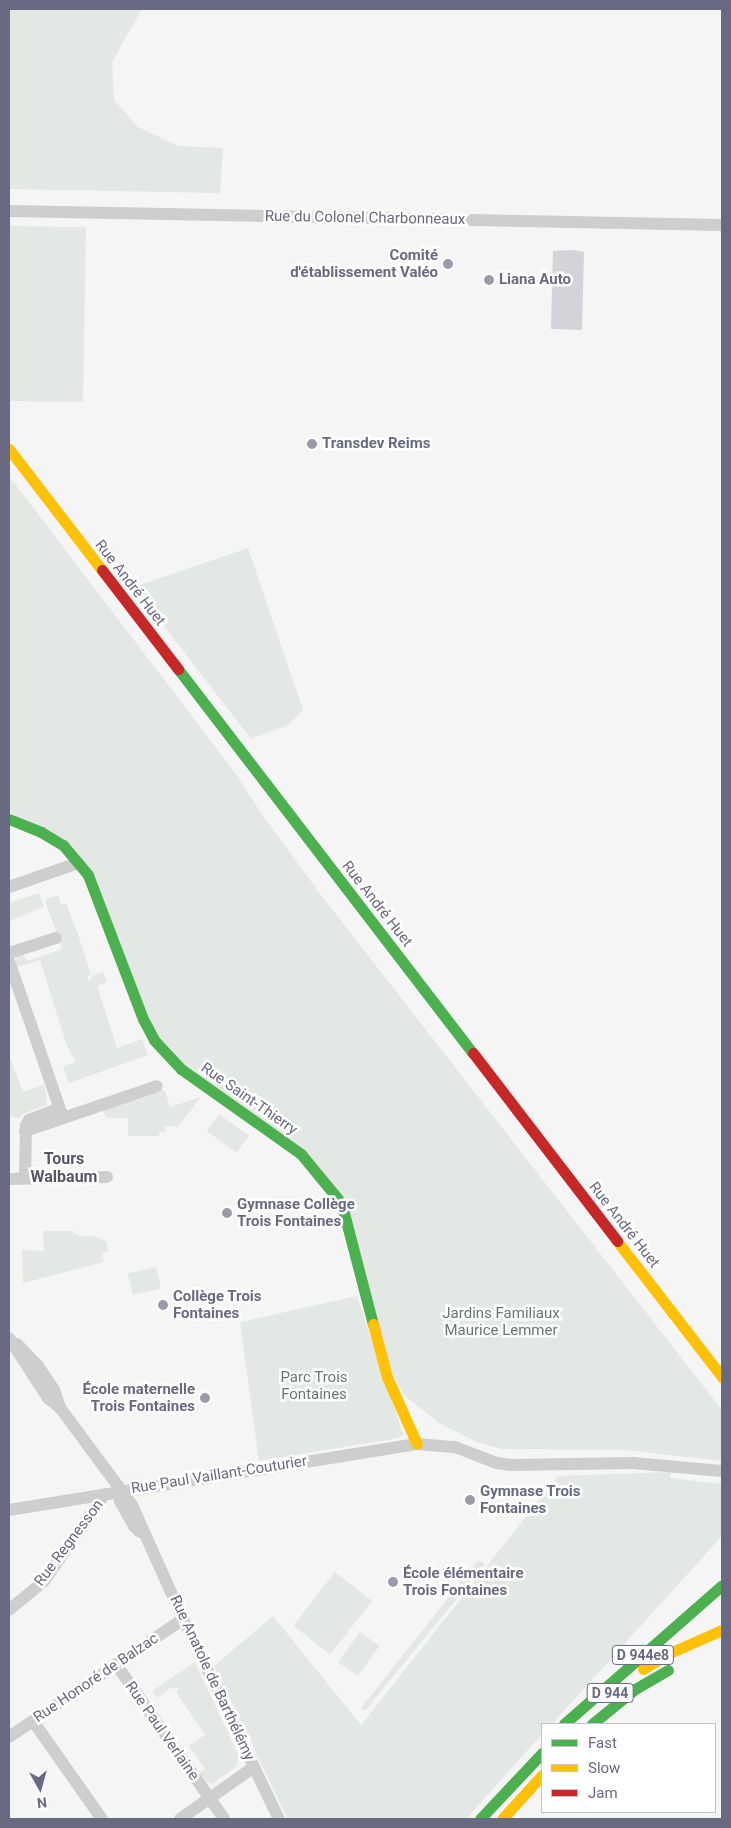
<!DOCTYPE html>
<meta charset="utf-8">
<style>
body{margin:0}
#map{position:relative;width:731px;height:1828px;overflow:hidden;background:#f5f5f5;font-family:Roboto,sans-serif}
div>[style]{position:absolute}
.green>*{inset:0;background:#e3e8e4;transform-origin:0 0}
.water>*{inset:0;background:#d2d4da}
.street>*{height:12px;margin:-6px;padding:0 6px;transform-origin:6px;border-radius:6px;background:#cececf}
.fast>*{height:11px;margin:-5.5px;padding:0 5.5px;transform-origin:5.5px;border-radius:5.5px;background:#4caf50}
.slow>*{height:11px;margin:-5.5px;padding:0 5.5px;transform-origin:5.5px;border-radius:5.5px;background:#ffc107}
.jam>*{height:11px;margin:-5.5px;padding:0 5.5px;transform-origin:5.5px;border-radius:5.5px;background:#c62828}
.dots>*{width:14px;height:14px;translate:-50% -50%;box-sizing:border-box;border:2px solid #fff;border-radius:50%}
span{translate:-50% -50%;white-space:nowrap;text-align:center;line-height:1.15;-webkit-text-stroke:5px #fff;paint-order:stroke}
.shield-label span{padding:1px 4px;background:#fff;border:1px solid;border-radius:4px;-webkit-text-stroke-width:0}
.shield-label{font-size:14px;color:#686a81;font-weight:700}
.street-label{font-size:15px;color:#686a81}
.poi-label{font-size:15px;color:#686a81;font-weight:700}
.right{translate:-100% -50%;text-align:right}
.left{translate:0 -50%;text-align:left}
.park-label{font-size:15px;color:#67796c}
.neighbourhood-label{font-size:16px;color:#555767;font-weight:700}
.frame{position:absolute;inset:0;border:10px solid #686a81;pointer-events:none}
.legend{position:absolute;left:541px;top:1723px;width:175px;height:90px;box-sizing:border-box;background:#fff;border:1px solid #c3c3cd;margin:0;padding:6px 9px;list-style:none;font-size:15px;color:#686a81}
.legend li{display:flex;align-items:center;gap:10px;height:25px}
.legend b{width:25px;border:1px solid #c3c3cd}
.north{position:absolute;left:15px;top:1763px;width:50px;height:50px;-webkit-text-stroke:4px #fff;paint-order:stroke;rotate:173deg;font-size:14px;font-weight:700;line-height:20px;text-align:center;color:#686a81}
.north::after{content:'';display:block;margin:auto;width:18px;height:22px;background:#686a81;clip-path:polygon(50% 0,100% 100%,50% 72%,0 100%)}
</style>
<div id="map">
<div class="green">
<div style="clip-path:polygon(9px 9px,142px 9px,112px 62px,114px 100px,138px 127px,178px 146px,223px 148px,220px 193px,9px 189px)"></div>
<div style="left:9px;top:226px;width:77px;height:175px;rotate:1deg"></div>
<div style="clip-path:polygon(9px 476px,233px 770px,263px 816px,321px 895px,722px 1410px,722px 1461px,626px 1450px,501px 1449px,475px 1441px,439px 1423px,405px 1396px,392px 1373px,344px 1196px,193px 1074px,154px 1032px,89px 869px,9px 811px)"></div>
<div style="clip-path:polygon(248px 548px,303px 710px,288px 725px,251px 739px,134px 587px)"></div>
<div style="clip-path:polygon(39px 893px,44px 907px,9px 921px,9px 903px)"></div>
<div style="clip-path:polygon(58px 895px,61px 905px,66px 903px,78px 934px,91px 975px,87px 976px,88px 980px,92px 978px,91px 976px,103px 972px,107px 982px,97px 986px,117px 1048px,142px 1039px,148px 1055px,69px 1083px,63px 1067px,75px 1062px,66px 1043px,40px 960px,17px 967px,15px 964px,17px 956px,22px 954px,28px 961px,62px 949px,45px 900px)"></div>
<div style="clip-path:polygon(9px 1055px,23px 1092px,44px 1085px,47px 1097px,46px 1105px,23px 1114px,20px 1118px,9px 1116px)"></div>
<div style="clip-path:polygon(159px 1089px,165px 1091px,170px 1107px,201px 1097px,178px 1127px,165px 1126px,165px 1132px,159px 1132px,159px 1136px,128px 1136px,128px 1118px,107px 1118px,101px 1108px)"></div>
<div style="left:219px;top:1114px;width:37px;height:21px;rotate:36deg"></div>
<div style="clip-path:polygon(43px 1231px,74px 1231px,75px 1234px,79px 1234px,79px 1236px,94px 1236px,106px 1242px,109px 1251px,102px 1253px,104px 1262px,23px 1283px,22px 1250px,44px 1251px)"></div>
<div style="left:156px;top:1267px;width:22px;height:29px;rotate:77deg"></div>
<div style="clip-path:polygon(357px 1296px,403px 1434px,399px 1438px,259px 1461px,240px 1322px)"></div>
<div style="clip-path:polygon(671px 1472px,670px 1478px,722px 1484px,722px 1536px,552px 1724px,542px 1724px,542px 1734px,466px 1819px,288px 1819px,214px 1666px,273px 1616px,361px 1725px,558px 1476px)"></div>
<div style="clip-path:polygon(478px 1560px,485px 1564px,365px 1711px,361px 1708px)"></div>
<div style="left:335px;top:1572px;width:47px;height:68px;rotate:38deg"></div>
<div style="left:360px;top:1632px;width:24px;height:37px;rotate:36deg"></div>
<div style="clip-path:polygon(195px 1662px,239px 1757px,236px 1767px,212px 1784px,205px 1781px,199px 1773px,205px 1769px,189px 1746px,205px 1735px,176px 1692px,179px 1690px,177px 1687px,174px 1689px,172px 1687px,157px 1698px,152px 1691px)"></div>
</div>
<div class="water">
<div style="clip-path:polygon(573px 250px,584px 252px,582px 330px,551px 329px,553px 251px)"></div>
</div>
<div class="street">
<div style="left:9px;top:211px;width:713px;rotate:1.12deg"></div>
<div style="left:9px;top:887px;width:73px;rotate:-19.2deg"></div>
<div style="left:9px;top:953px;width:49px;rotate:-17.7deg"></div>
<div style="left:9px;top:961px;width:166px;rotate:71deg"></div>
<div style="left:25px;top:1131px;width:139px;rotate:-18.8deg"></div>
<div style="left:25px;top:1178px;width:53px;rotate:-88.9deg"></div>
<div style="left:26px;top:1125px;width:6px;rotate:-59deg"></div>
<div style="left:29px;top:1120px;width:31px;rotate:-21deg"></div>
<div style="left:9px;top:1179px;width:98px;rotate:-1.2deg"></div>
<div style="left:9px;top:1338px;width:72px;rotate:57deg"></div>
<div style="left:48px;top:1398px;width:17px;rotate:40deg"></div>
<div style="left:61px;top:1409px;width:119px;rotate:53.5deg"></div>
<div style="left:132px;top:1505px;width:125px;rotate:65.9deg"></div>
<div style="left:183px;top:1619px;width:222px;rotate:64.4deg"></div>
<div style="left:17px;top:1344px;width:30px;rotate:46deg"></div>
<div style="left:38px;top:1366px;width:29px;rotate:56deg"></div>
<div style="left:54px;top:1390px;width:18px;rotate:71deg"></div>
<div style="left:121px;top:1491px;width:10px;rotate:96deg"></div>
<div style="left:120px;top:1501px;width:29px;rotate:61deg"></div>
<div style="left:134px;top:1526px;width:8px;rotate:45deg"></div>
<div style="left:9px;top:1510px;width:413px;rotate:-9.2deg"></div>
<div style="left:417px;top:1444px;width:38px;rotate:5deg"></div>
<div style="left:455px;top:1447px;width:45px;rotate:20.9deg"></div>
<div style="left:497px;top:1463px;width:14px;rotate:8deg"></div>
<div style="left:511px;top:1465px;width:122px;rotate:-0.9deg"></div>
<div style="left:633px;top:1463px;width:89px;rotate:5.1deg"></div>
<div style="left:9px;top:1610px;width:45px;rotate:-39.6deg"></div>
<div style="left:44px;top:1581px;width:106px;rotate:-55deg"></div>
<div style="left:116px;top:1664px;width:189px;rotate:55.1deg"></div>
<div style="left:33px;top:1721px;width:120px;rotate:54.9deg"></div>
<div style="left:9px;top:1737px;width:210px;rotate:-34.1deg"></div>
<div style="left:180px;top:1819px;width:90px;rotate:-35.1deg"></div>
</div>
<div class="fast">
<div style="left:178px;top:669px;width:484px;rotate:52.5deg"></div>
<div style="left:9px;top:819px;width:35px;rotate:22deg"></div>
<div style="left:41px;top:832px;width:26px;rotate:31deg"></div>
<div style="left:63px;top:845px;width:39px;rotate:50deg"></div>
<div style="left:88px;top:875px;width:154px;rotate:69.1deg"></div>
<div style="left:143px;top:1019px;width:24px;rotate:62deg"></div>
<div style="left:154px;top:1040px;width:40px;rotate:47deg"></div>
<div style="left:181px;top:1069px;width:147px;rotate:35.3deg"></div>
<div style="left:301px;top:1154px;width:58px;rotate:50.6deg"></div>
<div style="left:338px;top:1199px;width:15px;rotate:67deg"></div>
<div style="left:344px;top:1213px;width:115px;rotate:75.4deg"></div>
<div style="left:564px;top:1724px;width:210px;rotate:-41.3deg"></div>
<div style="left:592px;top:1724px;width:55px;rotate:-39.1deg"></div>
<div style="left:635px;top:1689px;width:38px;rotate:-30deg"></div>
<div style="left:480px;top:1819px;width:91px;rotate:-46.8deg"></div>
</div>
<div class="slow">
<div style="left:9px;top:449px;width:153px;rotate:52.5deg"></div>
<div style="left:617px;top:1241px;width:172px;rotate:52.3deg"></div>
<div style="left:373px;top:1324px;width:55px;rotate:75.2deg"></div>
<div style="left:387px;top:1377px;width:73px;rotate:65.9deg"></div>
<div style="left:643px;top:1669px;width:26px;rotate:-32deg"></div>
<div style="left:665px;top:1655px;width:62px;rotate:-23.7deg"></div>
<div style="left:502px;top:1819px;width:59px;rotate:-47.7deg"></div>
</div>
<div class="jam">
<div style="left:102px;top:570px;width:125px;rotate:52.5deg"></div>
<div style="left:473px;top:1053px;width:237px;rotate:52.5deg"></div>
</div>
<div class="dots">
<div style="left:448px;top:264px;background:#999baa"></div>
<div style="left:489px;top:280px;background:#999baa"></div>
<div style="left:312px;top:444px;background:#999baa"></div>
<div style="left:227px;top:1213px;background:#999baa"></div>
<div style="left:163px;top:1305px;background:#999baa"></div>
<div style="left:205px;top:1398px;background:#999baa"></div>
<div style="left:470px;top:1500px;background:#999baa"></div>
<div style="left:393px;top:1582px;background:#999baa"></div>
</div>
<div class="shield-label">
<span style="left:643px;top:1655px">D 944e8</span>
<span style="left:610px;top:1693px">D 944</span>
</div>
<div class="street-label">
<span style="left:365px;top:218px;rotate:1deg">Rue du Colonel Charbonneaux</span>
<span style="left:130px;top:583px;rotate:52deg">Rue André Huet</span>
<span style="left:377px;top:904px;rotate:52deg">Rue André Huet</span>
<span style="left:249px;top:1099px;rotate:35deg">Rue Saint-Thierry</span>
<span style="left:624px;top:1225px;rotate:52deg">Rue André Huet</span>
<span style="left:219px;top:1475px;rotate:-9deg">Rue Paul Vaillant-Couturier</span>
<span style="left:69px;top:1543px;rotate:-53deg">Rue Regnesson</span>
<span style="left:96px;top:1678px;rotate:-34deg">Rue Honoré de Balzac</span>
<span style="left:212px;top:1678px;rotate:65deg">Rue Anatole de Barthélémy</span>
<span style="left:162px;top:1731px;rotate:55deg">Rue Paul Verlaine</span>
</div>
<div class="poi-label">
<span class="right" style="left:438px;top:264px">Comité<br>d'établissement Valéo</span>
<span class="left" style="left:499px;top:280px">Liana Auto</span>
<span class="left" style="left:322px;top:444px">Transdev Reims</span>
<span class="left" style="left:237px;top:1213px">Gymnase Collège<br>Trois Fontaines</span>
<span class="left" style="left:173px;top:1305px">Collège Trois<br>Fontaines</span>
<span class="right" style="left:195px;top:1398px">École maternelle<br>Trois Fontaines</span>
<span class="left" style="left:480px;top:1500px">Gymnase Trois<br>Fontaines</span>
<span class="left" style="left:403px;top:1582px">École élémentaire<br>Trois Fontaines</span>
</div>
<div class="park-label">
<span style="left:501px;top:1322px">Jardins Familiaux<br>Maurice Lemmer</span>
<span style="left:314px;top:1386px">Parc Trois<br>Fontaines</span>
</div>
<div class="neighbourhood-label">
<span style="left:64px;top:1168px">Tours<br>Walbaum</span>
</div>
<div class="frame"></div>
<ul class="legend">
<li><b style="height:6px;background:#4caf50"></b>Fast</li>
<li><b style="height:6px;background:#ffc107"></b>Slow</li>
<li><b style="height:6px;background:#c62828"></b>Jam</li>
</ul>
<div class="north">N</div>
</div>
